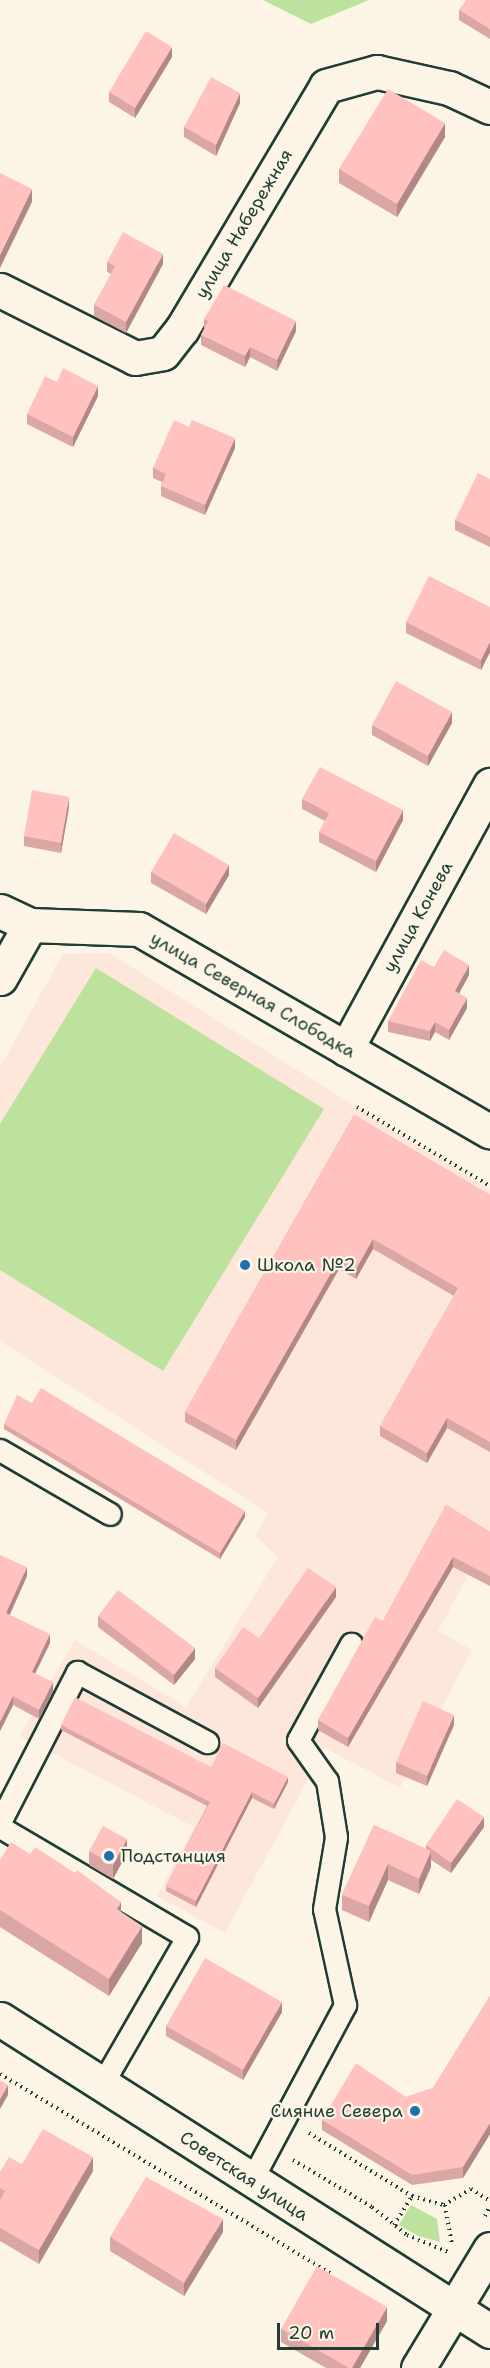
<!DOCTYPE html>
<html>
<head>
<meta charset="utf-8">
<style>
  body { margin:0 }
  #map { position:relative; width:490px; height:2368px; overflow:hidden; background:#fcf5e5; font-family:"Shantell Sans",sans-serif }
  div>[style] { position:absolute }
  [style*='--x'] { left:calc(var(--x)*1px); top:calc(var(--y)*1px); width:calc(var(--w)*1px); rotate:calc(var(--a)*1deg) }
  .built>* { inset:0; background:#fde6da }
  .green>* { inset:0; background:#bde29d }
  .path>* { height:4px; margin-top:-2px; transform-origin:0; background:repeating-linear-gradient(90deg,#1f3d34 0 1.5px,transparent 0 6px) }
  .roads { filter:drop-shadow(2px 0 #1f3d34) drop-shadow(-2px 0 #1f3d34) drop-shadow(0 2px #1f3d34) drop-shadow(0 -2px #1f3d34) }
  .lane>* { height:21px; margin:-10.5px; padding:0 10.5px; transform-origin:10.5px; border-radius:10.5px; background:#fcf5e5 }
  .street>* { height:33px; margin:-16.5px; padding:0 16.5px; transform-origin:16.5px; border-radius:16.5px; background:#fcf5e5 }
  .secondary>* { height:33px; margin:-16.5px; padding:0 16.5px; transform-origin:16.5px; border-radius:16.5px; background:#fcf5e5 }
  .wall>* { inset:0; background:#dba7a4 }
  .shaded-wall>* { inset:0; background:#b28886 }
  .building>* { inset:0; background:#ffc2bf }
  .dots>* { width:16px; height:16px; translate:-50% -50%; box-sizing:border-box; border:3px solid #fcf5e5; border-radius:50% }
  span { translate:-50% -50%; white-space:nowrap; text-align:center; line-height:1.15; -webkit-text-stroke:4.5px #fcf5e5; paint-order:stroke }
  .street-label { font-size:18px; color:#1f3d34 }
  .poi-label { font-size:18px; color:#1f3d34 }
  .left { translate:0 -50%; text-align:left }
  .right { translate:-100% -50%; text-align:right }
  .scale { position:absolute; left:277px; top:2323px; width:102px; height:27px; box-sizing:border-box; border:3px solid #1f3d34; border-top:0; padding-left:8px; font-size:18px; line-height:21px; white-space:nowrap; color:#1f3d34; -webkit-text-stroke:4px #fcf5e5; paint-order:stroke }
</style>
</head>
<body>
<div id="map">
  <div class="built">
    <div style="clip-path:polygon(109px 953px,490px 1190px,490px 1534px,438px 1631px,472px 1650px,400px 1788px,325px 1748px,225px 1933px,157px 1896px,194px 1827px,20px 1736px,75px 1640px,186px 1707px,278px 1557px,255px 1536px,268px 1513px,0 1341px,0 1067px,63px 954px)"></div>
  </div>
  <div class="green">
    <div style="clip-path:polygon(263px 0,369px 0,311px 24px)"></div>
    <div style="clip-path:polygon(96px 968px,324px 1109px,163px 1371px,0 1270px,0 1124px)"></div>
    <div style="clip-path:polygon(411px 2205px,437px 2219px,440px 2242px,418px 2236px,399px 2225px)"></div>
  </div>
  <div class="path">
    <div style="--x:357;--y:1107;--w:155;--a:30.7"></div>
    <div style="--x:0;--y:2074;--w:389;--a:31.1"></div>
    <div style="--x:309;--y:2133;--w:121;--a:31.5"></div>
    <div style="--x:293;--y:2160;--w:92;--a:30.7"></div>
    <div style="--x:372;--y:2207;--w:45;--a:38.7"></div>
    <div style="--x:407;--y:2235;--w:44;--a:22.5"></div>
    <div style="--x:445;--y:2205;--w:41;--a:80.1"></div>
    <div style="--x:485;--y:2216;--w:11;--a:-63"></div>
    <div style="--x:394;--y:2225;--w:34;--a:-58"></div>
    <div style="--x:412;--y:2196;--w:33;--a:16"></div>
    <div style="--x:444;--y:2205;--w:31;--a:-31"></div>
    <div style="--x:471;--y:2189;--w:22;--a:32"></div>
  </div>
  <div class="roads">
    <div class="lane">
      <div style="--x:0;--y:1450;--w:127;--a:30.2"></div>
      <div style="--x:0;--y:1822;--w:169;--a:-62.8"></div>
      <div style="--x:77;--y:1672;--w:148;--a:28.3"></div>
      <div style="--x:0;--y:1827;--w:217;--a:30.5"></div>
      <div style="--x:187;--y:1937;--w:170;--a:120"></div>
      <div style="--x:251;--y:2181;--w:200;--a:-61.9"></div>
      <div style="--x:345;--y:2005;--w:98;--a:-102.3"></div>
      <div style="--x:324;--y:1909;--w:73;--a:-80.5"></div>
      <div style="--x:336;--y:1837;--w:57;--a:-99.1"></div>
      <div style="--x:327;--y:1781;--w:50;--a:-125.3"></div>
      <div style="--x:298;--y:1740;--w:110;--a:-61.1"></div>
    </div>
    <div class="street">
      <div style="--x:0;--y:290;--w:151;--a:26.7"></div>
      <div style="--x:135;--y:358;--w:28;--a:-10"></div>
      <div style="--x:163;--y:353;--w:31;--a:-52"></div>
      <div style="--x:182;--y:329;--w:282;--a:-59.3"></div>
      <div style="--x:326;--y:86;--w:53;--a:-15.4"></div>
      <div style="--x:377;--y:72;--w:74;--a:12.5"></div>
      <div style="--x:449;--y:88;--w:45;--a:24.9"></div>
      <div style="--x:0;--y:911;--w:33;--a:25"></div>
      <div style="--x:30;--y:925;--w:109;--a:2.1"></div>
      <div style="--x:139;--y:929;--w:405;--a:30"></div>
      <div style="--x:0;--y:978;--w:61;--a:-60.5"></div>
      <div style="--x:346;--y:1049;--w:301;--a:-61.4"></div>
    </div>
    <div class="secondary">
      <div style="--x:0;--y:2019;--w:581;--a:32.49"></div>
      <div style="--x:418;--y:2368;--w:139;--a:-58.8"></div>
    </div>
  </div>
  <div class="wall">
    <div style="clip-path:polygon(490px 0,490px 39px,459px 20px,459px 10px)"></div>
    <div style="clip-path:polygon(172px 57px,135px 118px,109px 102px,109px 92px)"></div>
    <div style="clip-path:polygon(240px 103px,216px 156px,184px 137px,184px 127px)"></div>
    <div style="clip-path:polygon(445px 137px,397px 217px,339px 183px,339px 169px)"></div>
    <div style="clip-path:polygon(107px 262px,163px 264px,126px 333px,94px 316px,94px 305px,111px 274px,107px 272px)"></div>
    <div style="clip-path:polygon(204px 319px,296px 331px,277px 371px,250px 357px,245px 367px,201px 345px,201px 335px,204px 329px)"></div>
    <div style="clip-path:polygon(57px 382px,98px 396px,73px 447px,27px 424px,27px 414px)"></div>
    <div style="clip-path:polygon(189px 427px,235px 448px,205px 515px,161px 496px,161px 486px,162px 482px,153px 478px,153px 468px)"></div>
    <div style="clip-path:polygon(490px 479px,490px 547px,455px 530px,455px 520px)"></div>
    <div style="clip-path:polygon(490px 607px,490px 652px,481px 670px,406px 633px,406px 622px)"></div>
    <div style="clip-path:polygon(452px 723px,428px 766px,372px 735px,372px 725px)"></div>
    <div style="clip-path:polygon(302px 799px,403px 820px,376px 872px,319px 842px,319px 832px,325px 821px,302px 809px)"></div>
    <div style="clip-path:polygon(69px 807px,61px 853px,24px 846px,24px 836px)"></div>
    <div style="clip-path:polygon(151px 872px,229px 875px,206px 914px,151px 883px)"></div>
    <div style="clip-path:polygon(434px 967px,469px 975px,459px 993px,467px 1008px,449px 1040px,435px 1032px,430px 1041px,388px 1032px,388px 1021px)"></div>
    <div style="clip-path:polygon(354px 1115px,490px 1195px,490px 1452px,447px 1428px,427px 1463px,380px 1436px,380px 1426px,454px 1296px,373px 1249px,356px 1279px,339px 1269px,236px 1450px,185px 1422px,185px 1412px)"></div>
    <div style="clip-path:polygon(32px 1403px,245px 1517px,220px 1559px,4px 1429px,4px 1424px)"></div>
    <div style="clip-path:polygon(446px 1505px,490px 1532px,490px 1586px,453px 1567px,348px 1747px,318px 1730px,318px 1720px,383px 1621px)"></div>
    <div style="clip-path:polygon(0 1555px,27px 1576px,10px 1615px,50px 1643px,35px 1673px,53px 1691px,39px 1719px,13px 1705px,0 1731px)"></div>
    <div style="clip-path:polygon(336px 1597px,258px 1708px,215px 1677px,215px 1668px,259px 1638px)"></div>
    <div style="clip-path:polygon(98px 1616px,195px 1659px,174px 1685px,98px 1627px)"></div>
    <div style="clip-path:polygon(61px 1725px,211px 1767px,288px 1782px,274px 1809px,252px 1798px,196px 1907px,166px 1891px,166px 1886px,207px 1806px,61px 1730px)"></div>
    <div style="clip-path:polygon(454px 1725px,427px 1786px,396px 1773px,396px 1762px)"></div>
    <div style="clip-path:polygon(374px 1825px,426px 1849px,426px 1845px,484px 1827px,451px 1873px,431px 1860px,431px 1867px,419px 1894px,388px 1880px,369px 1922px,342px 1910px,342px 1895px)"></div>
    <div style="clip-path:polygon(89px 1851px,127px 1853px,113px 1879px,89px 1865px)"></div>
    <div style="clip-path:polygon(0 1860px,121px 1912px,142px 1943px,109px 1996px,0 1927px)"></div>
    <div style="clip-path:polygon(490px 1996px,490px 2134px,463px 2178px,412px 2185px,322px 2130px,322px 2120px,406px 2097px,433px 2088px)"></div>
    <div style="clip-path:polygon(282px 2012px,243px 2080px,166px 2036px,166px 2026px)"></div>
    <div style="clip-path:polygon(22px 2164px,93px 2171px,39px 2264px,0 2241px,0 2172px)"></div>
    <div style="clip-path:polygon(223px 2232px,184px 2296px,110px 2251px,110px 2237px)"></div>
    <div style="clip-path:polygon(387px 2321px,360px 2368px,326px 2368px,281px 2342px,281px 2329px)"></div>
  </div>
  <div class="shaded-wall">
    <div style="clip-path:polygon(172px 47px,172px 57px,135px 118px,135px 108px)"></div>
    <div style="clip-path:polygon(240px 93px,240px 103px,216px 156px,216px 145px)"></div>
    <div style="clip-path:polygon(445px 123px,445px 137px,397px 217px,397px 204px)"></div>
    <div style="clip-path:polygon(32px 189px,32px 202px,0 268px,0 255px)"></div>
    <div style="clip-path:polygon(163px 254px,163px 264px,126px 333px,126px 322px)"></div>
    <div style="clip-path:polygon(296px 321px,296px 331px,277px 371px,277px 360px)"></div>
    <div style="clip-path:polygon(250px 347px,250px 357px,245px 367px,245px 356px)"></div>
    <div style="clip-path:polygon(98px 386px,98px 396px,73px 447px,73px 437px)"></div>
    <div style="clip-path:polygon(235px 438px,235px 448px,205px 515px,205px 505px)"></div>
    <div style="clip-path:polygon(490px 642px,490px 652px,481px 670px,481px 660px)"></div>
    <div style="clip-path:polygon(452px 712px,452px 723px,428px 766px,428px 756px)"></div>
    <div style="clip-path:polygon(69px 797px,69px 807px,61px 853px,61px 843px)"></div>
    <div style="clip-path:polygon(403px 810px,403px 820px,376px 872px,376px 861px)"></div>
    <div style="clip-path:polygon(229px 865px,229px 875px,206px 914px,206px 904px)"></div>
    <div style="clip-path:polygon(469px 965px,469px 975px,455px 1001px,455px 991px)"></div>
    <div style="clip-path:polygon(467px 998px,467px 1008px,449px 1040px,449px 1030px)"></div>
    <div style="clip-path:polygon(435px 1022px,435px 1032px,430px 1041px,430px 1031px)"></div>
    <div style="clip-path:polygon(373px 1239px,373px 1249px,356px 1279px,356px 1269px)"></div>
    <div style="clip-path:polygon(339px 1259px,339px 1269px,236px 1450px,236px 1440px)"></div>
    <div style="clip-path:polygon(447px 1418px,447px 1428px,427px 1463px,427px 1453px)"></div>
    <div style="clip-path:polygon(245px 1511px,245px 1517px,220px 1559px,220px 1553px)"></div>
    <div style="clip-path:polygon(453px 1557px,453px 1567px,348px 1747px,348px 1738px)"></div>
    <div style="clip-path:polygon(27px 1567px,27px 1576px,6px 1622px,6px 1613px)"></div>
    <div style="clip-path:polygon(336px 1587px,336px 1597px,258px 1708px,258px 1698px)"></div>
    <div style="clip-path:polygon(50px 1634px,50px 1643px,32px 1680px,32px 1672px)"></div>
    <div style="clip-path:polygon(195px 1648px,195px 1659px,174px 1685px,174px 1675px)"></div>
    <div style="clip-path:polygon(53px 1682px,53px 1691px,39px 1719px,39px 1710px)"></div>
    <div style="clip-path:polygon(13px 1696px,13px 1705px,0 1731px,0 1722px)"></div>
    <div style="clip-path:polygon(454px 1715px,454px 1725px,427px 1786px,427px 1776px)"></div>
    <div style="clip-path:polygon(288px 1777px,288px 1782px,274px 1809px,274px 1804px)"></div>
    <div style="clip-path:polygon(252px 1792px,252px 1798px,196px 1907px,196px 1901px)"></div>
    <div style="clip-path:polygon(484px 1817px,484px 1827px,451px 1873px,451px 1863px)"></div>
    <div style="clip-path:polygon(127px 1839px,127px 1853px,113px 1879px,113px 1865px)"></div>
    <div style="clip-path:polygon(431px 1851px,431px 1867px,419px 1894px,419px 1879px)"></div>
    <div style="clip-path:polygon(388px 1864px,388px 1880px,369px 1922px,369px 1906px)"></div>
    <div style="clip-path:polygon(121px 1902px,121px 1919px,117px 1909px)"></div>
    <div style="clip-path:polygon(142px 1926px,142px 1943px,109px 1996px,109px 1979px)"></div>
    <div style="clip-path:polygon(282px 2002px,282px 2012px,243px 2080px,243px 2070px)"></div>
    <div style="clip-path:polygon(8px 2085px,8px 2095px,0 2109px,0 2099px)"></div>
    <div style="clip-path:polygon(490px 2123px,490px 2134px,463px 2178px,463px 2167px)"></div>
    <div style="clip-path:polygon(93px 2157px,93px 2171px,39px 2264px,39px 2250px)"></div>
    <div style="clip-path:polygon(223px 2219px,223px 2232px,184px 2296px,184px 2283px)"></div>
    <div style="clip-path:polygon(387px 2307px,387px 2321px,360px 2368px,352px 2368px)"></div>
  </div>
  <div class="building">
    <div style="clip-path:polygon(466px 0,490px 0,490px 29px,459px 10px)"></div>
    <div style="clip-path:polygon(146px 31px,172px 47px,135px 108px,109px 92px)"></div>
    <div style="clip-path:polygon(211px 77px,240px 93px,216px 145px,184px 127px)"></div>
    <div style="clip-path:polygon(388px 89px,445px 123px,397px 204px,339px 169px)"></div>
    <div style="clip-path:polygon(0 173px,32px 189px,0 255px)"></div>
    <div style="clip-path:polygon(123px 232px,163px 254px,126px 322px,94px 305px,115px 266px,107px 262px)"></div>
    <div style="clip-path:polygon(224px 285px,296px 321px,277px 360px,250px 347px,245px 356px,201px 335px,208px 321px,204px 319px)"></div>
    <div style="clip-path:polygon(63px 368px,98px 386px,73px 437px,27px 414px,45px 376px,57px 382px)"></div>
    <div style="clip-path:polygon(174px 420px,189px 427px,192px 420px,235px 438px,205px 505px,161px 486px,166px 474px,153px 468px)"></div>
    <div style="clip-path:polygon(478px 473px,490px 479px,490px 537px,455px 520px)"></div>
    <div style="clip-path:polygon(429px 576px,490px 607px,490px 642px,481px 660px,406px 622px)"></div>
    <div style="clip-path:polygon(396px 681px,452px 712px,428px 756px,372px 725px)"></div>
    <div style="clip-path:polygon(320px 767px,403px 810px,376px 861px,319px 832px,329px 813px,302px 799px)"></div>
    <div style="clip-path:polygon(32px 790px,69px 797px,61px 843px,24px 836px)"></div>
    <div style="clip-path:polygon(174px 833px,229px 865px,206px 904px,151px 872px)"></div>
    <div style="clip-path:polygon(444px 950px,469px 965px,455px 991px,467px 998px,449px 1030px,435px 1022px,430px 1031px,388px 1021px,421px 960px,434px 967px)"></div>
    <div style="clip-path:polygon(354px 1115px,490px 1195px,490px 1442px,447px 1418px,427px 1453px,380px 1426px,458px 1288px,373px 1239px,356px 1269px,339px 1259px,236px 1440px,185px 1412px)"></div>
    <div style="clip-path:polygon(41px 1388px,245px 1511px,220px 1553px,4px 1424px,17px 1395px,32px 1403px)"></div>
    <div style="clip-path:polygon(446px 1505px,490px 1532px,490px 1576px,453px 1557px,348px 1738px,318px 1720px,375px 1617px,383px 1621px)"></div>
    <div style="clip-path:polygon(0 1555px,27px 1567px,6px 1613px,50px 1634px,32px 1672px,53px 1682px,39px 1710px,13px 1696px,0 1722px)"></div>
    <div style="clip-path:polygon(308px 1568px,336px 1587px,258px 1698px,215px 1668px,243px 1627px,259px 1638px)"></div>
    <div style="clip-path:polygon(118px 1590px,195px 1648px,174px 1675px,98px 1616px)"></div>
    <div style="clip-path:polygon(75px 1697px,211px 1767px,223px 1743px,288px 1777px,274px 1804px,252px 1792px,196px 1901px,166px 1886px,210px 1802px,61px 1725px)"></div>
    <div style="clip-path:polygon(423px 1701px,454px 1715px,427px 1776px,396px 1762px)"></div>
    <div style="clip-path:polygon(457px 1799px,484px 1817px,451px 1863px,426px 1845px)"></div>
    <div style="clip-path:polygon(374px 1825px,431px 1851px,419px 1879px,388px 1864px,369px 1906px,342px 1895px)"></div>
    <div style="clip-path:polygon(103px 1826px,127px 1839px,113px 1865px,89px 1851px)"></div>
    <div style="clip-path:polygon(11px 1842px,30px 1854px,35px 1847px,75px 1873px,77px 1870px,121px 1902px,117px 1909px,142px 1926px,109px 1979px,0 1910px,0 1860px)"></div>
    <div style="clip-path:polygon(205px 1958px,282px 2002px,243px 2070px,166px 2026px)"></div>
    <div style="clip-path:polygon(490px 1996px,490px 2123px,463px 2167px,412px 2175px,322px 2120px,356px 2063px,406px 2097px,433px 2088px)"></div>
    <div style="clip-path:polygon(0 2080px,8px 2085px,0 2099px)"></div>
    <div style="clip-path:polygon(43px 2129px,93px 2157px,39px 2250px,0 2228px,0 2200px,5px 2191px,0 2188px,0 2172px,9px 2157px,22px 2164px)"></div>
    <div style="clip-path:polygon(146px 2177px,223px 2219px,184px 2283px,110px 2237px)"></div>
    <div style="clip-path:polygon(317px 2266px,387px 2307px,352px 2368px,349px 2368px,281px 2329px)"></div>
  </div>
  <div class="dots">
    <div style="left:245px;top:1265px;background:#1f6fb2"></div>
    <div style="left:109px;top:1856px;background:#1f6fb2"></div>
    <div style="left:415px;top:2111px;background:#1f6fb2"></div>
  </div>
  <div class="street-label">
    <span style="left:244px;top:224px;rotate:-59deg">улица Набережная</span>
    <span style="left:418px;top:917px;rotate:-61deg">улица Конева</span>
    <span style="left:253px;top:995px;rotate:30deg">улица Северная Слободка</span>
    <span style="left:244px;top:2176px;rotate:33deg">Советская улица</span>
  </div>
  <div class="poi-label">
    <span class="left" style="left:257px;top:1265px">Школа №2</span>
    <span class="left" style="left:121px;top:1856px">Подстанция</span>
    <span class="right" style="left:403px;top:2111px">Сияние Севера</span>
  </div>
  <div class="scale">20 m</div>
</div>
</body>
</html>
